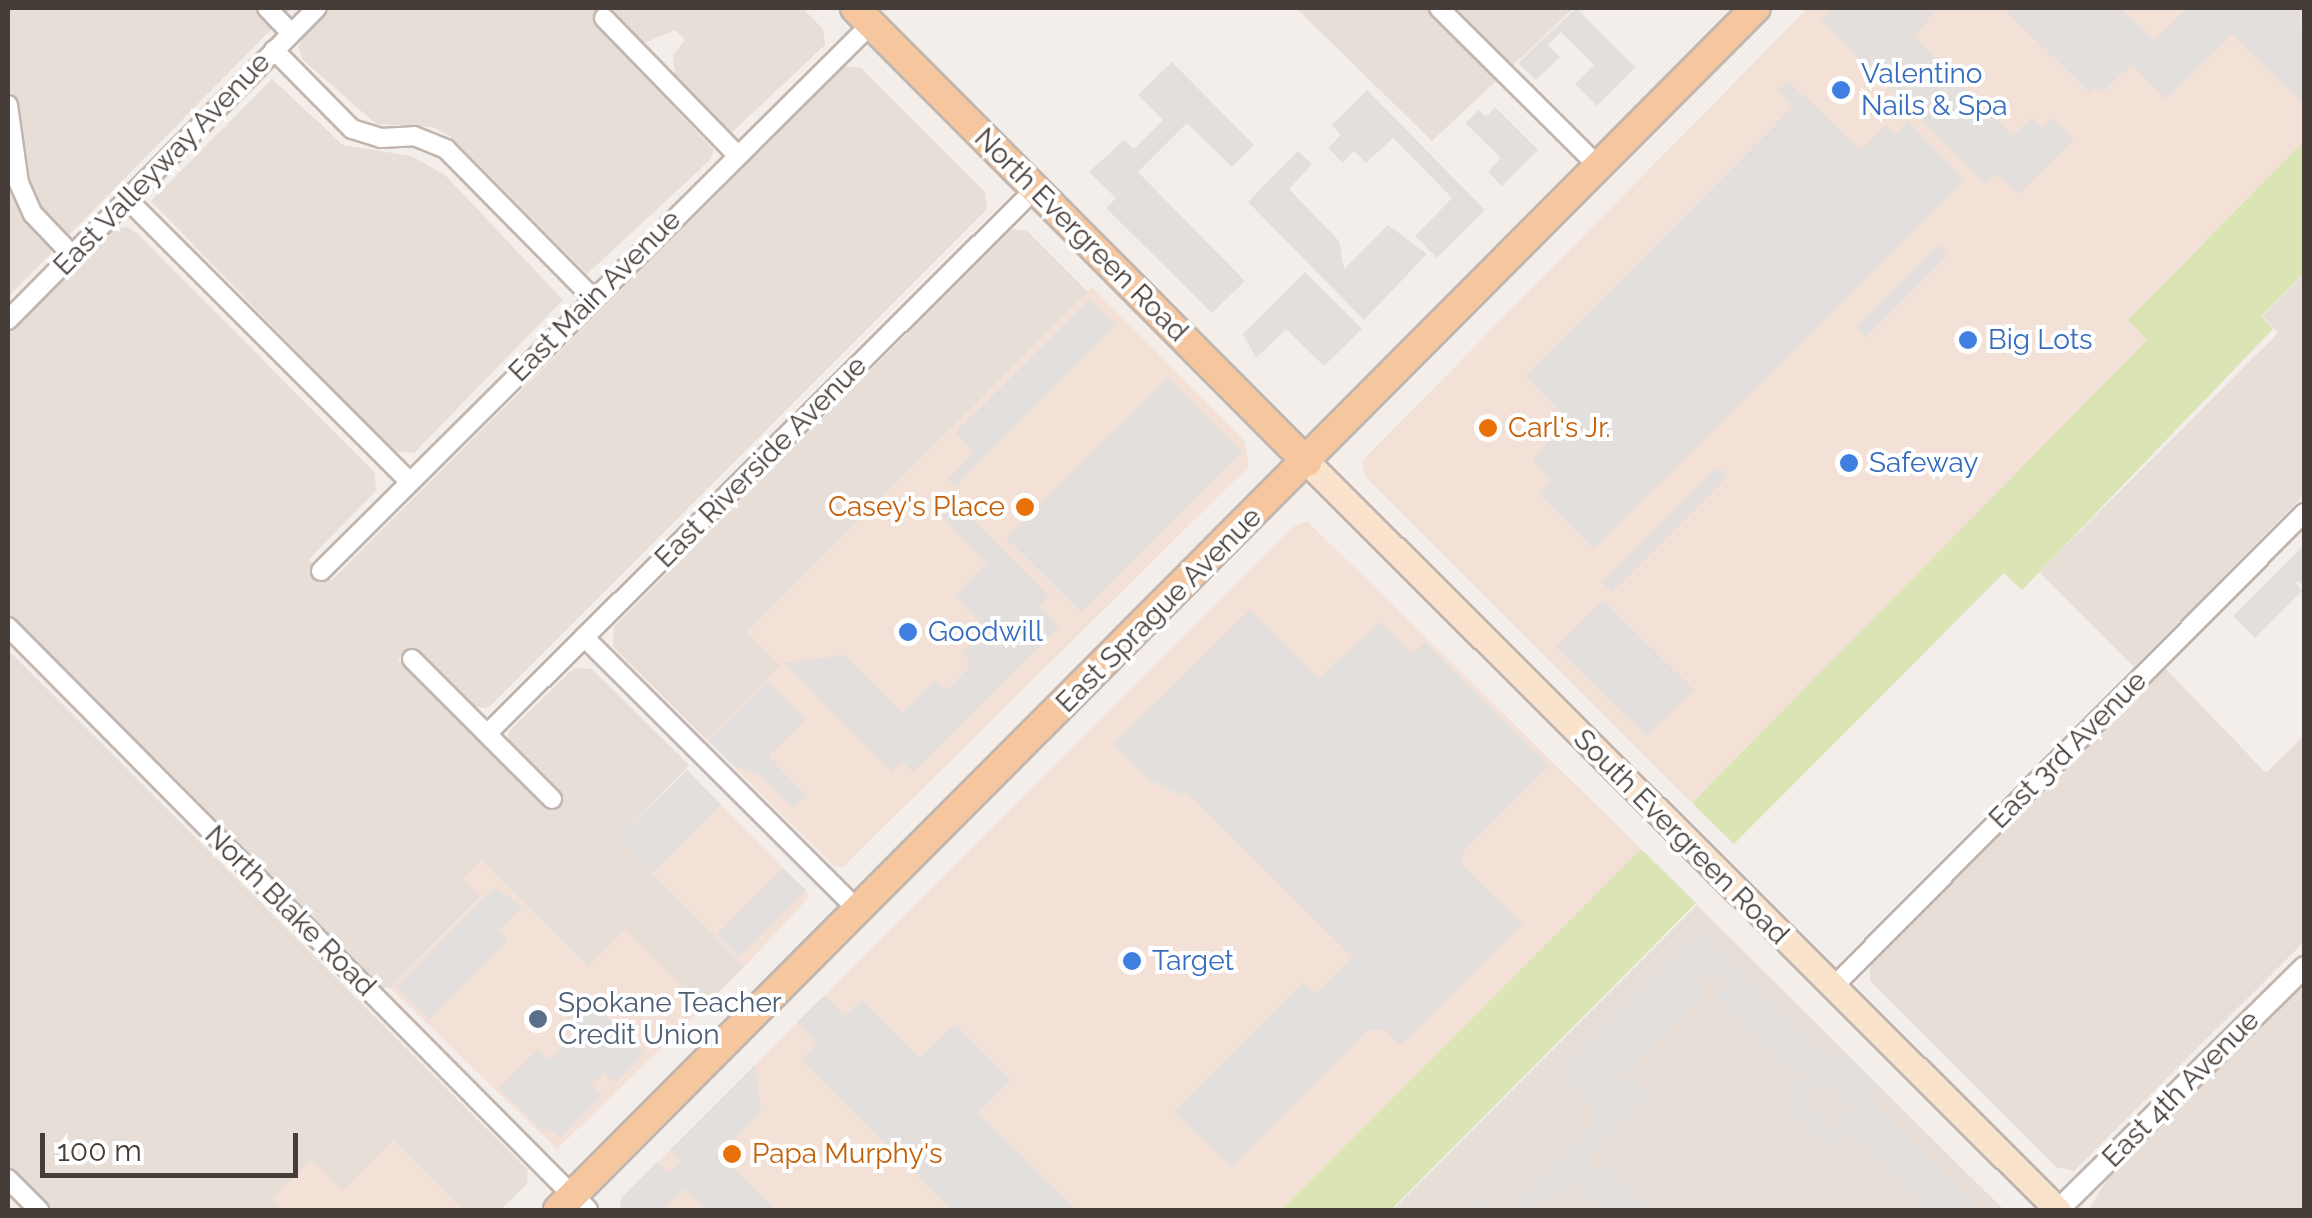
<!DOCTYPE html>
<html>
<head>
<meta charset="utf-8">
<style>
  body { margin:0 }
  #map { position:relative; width:2312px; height:1218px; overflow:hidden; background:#f3eee9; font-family:Raleway,sans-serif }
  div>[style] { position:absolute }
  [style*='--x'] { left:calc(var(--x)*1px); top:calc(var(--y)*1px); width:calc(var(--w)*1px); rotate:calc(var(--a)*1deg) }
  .residential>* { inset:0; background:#e7ded8 }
  .commercial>* { inset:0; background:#f3e0d6 }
  .green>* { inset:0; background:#dbe4b5 }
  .parking>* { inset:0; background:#e2dfdd }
  .roads { filter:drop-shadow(2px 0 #c1b6af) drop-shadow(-2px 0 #c1b6af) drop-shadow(0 2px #c1b6af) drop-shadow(0 -2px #c1b6af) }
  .minor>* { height:18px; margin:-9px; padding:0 9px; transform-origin:9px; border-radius:9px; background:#fff }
  .tertiary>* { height:20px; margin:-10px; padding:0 10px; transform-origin:10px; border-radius:10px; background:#fff }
  .secondary>* { height:25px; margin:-12.5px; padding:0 12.5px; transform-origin:12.5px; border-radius:12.5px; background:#fae3cc }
  .primary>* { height:28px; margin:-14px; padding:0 14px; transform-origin:14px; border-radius:14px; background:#f6c79f }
  .dots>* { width:28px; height:28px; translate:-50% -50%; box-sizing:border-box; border:5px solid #fff; border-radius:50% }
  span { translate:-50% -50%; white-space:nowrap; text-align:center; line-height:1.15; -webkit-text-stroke:8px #fff; paint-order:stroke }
  .shop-label { font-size:28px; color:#366cbe }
  .left { translate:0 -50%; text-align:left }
  .street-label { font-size:28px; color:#463d38 }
  .food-label { font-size:28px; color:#c56008 }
  .right { translate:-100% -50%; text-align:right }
  .service-label { font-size:28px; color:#4e5e75 }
  .frame { position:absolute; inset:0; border:10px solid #463d38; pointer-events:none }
  .scale { position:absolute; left:40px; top:1133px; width:258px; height:45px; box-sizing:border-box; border:5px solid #463d38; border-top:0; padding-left:12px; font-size:30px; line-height:35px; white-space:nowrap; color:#463d38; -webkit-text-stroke:8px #fff; paint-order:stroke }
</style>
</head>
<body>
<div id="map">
  <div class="residential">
    <div style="clip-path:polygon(8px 8px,292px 8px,8px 297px)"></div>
    <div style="clip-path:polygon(332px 8px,802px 8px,823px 29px,825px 45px,730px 134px,676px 86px,673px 55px,685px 40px,675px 30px,644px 43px,614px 24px,604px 33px,714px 150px,709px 161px,587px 274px,451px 137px,433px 127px,376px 124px,303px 60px,298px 47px,305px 34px)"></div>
    <div style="clip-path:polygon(1296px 8px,1574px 8px,1432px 141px)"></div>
    <div style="clip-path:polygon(845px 66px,861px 68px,985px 192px,987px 209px,488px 708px,470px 706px,410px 647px,398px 659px,546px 809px,559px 796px,509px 744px,508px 732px,574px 668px,592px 669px,689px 765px,619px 839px,745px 966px,703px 1008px,625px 930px,588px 967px,481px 860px,481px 896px,390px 988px,374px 987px,8px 618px,8px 328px,106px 231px,127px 227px,137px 233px,375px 473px,376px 491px,308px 560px,331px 581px)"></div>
    <div style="clip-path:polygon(272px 79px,343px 145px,411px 156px,445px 175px,563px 300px,414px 453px,393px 451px,151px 201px)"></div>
    <div style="clip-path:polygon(1012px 229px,1027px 231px,1088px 292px,748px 632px,781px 666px,706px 739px,613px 647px,614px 626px)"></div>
    <div style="clip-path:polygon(2304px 274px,2304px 495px,2134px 667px,2039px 572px,2278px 333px,2262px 316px)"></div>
    <div style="clip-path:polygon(8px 650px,528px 1170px,527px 1184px,500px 1210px,463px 1210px,393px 1141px,342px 1192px,311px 1161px,273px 1199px,283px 1210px,50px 1210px,8px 1167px)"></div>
    <div style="clip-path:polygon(2164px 667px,2266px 773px,2304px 736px,2304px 942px,2074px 1171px,2056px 1167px,1870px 981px,1870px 964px)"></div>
    <div style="clip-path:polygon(1697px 905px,2004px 1210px,1393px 1210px)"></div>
    <div style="clip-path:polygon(2304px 979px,2304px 1210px,2089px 1210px,2110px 1174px)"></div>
  </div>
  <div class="commercial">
    <div style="clip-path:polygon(1808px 8px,2304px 8px,2304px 141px,2129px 319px,2148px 340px,1692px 803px,1365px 476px,1362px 461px)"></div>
    <div style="clip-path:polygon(1092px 287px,1244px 440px,1249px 466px,843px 867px,834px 866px,706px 739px,780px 666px,747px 633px)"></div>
    <div style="clip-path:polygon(1307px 521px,1641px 849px,1281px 1210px,620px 1210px,622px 1198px,1296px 525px)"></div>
    <div style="clip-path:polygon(687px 770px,810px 896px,745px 966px,619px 839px)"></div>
    <div style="clip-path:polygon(481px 860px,587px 967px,625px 929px,703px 1008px,557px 1149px,390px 988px,481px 897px,463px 878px)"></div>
    <div style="clip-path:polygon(393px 1141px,463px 1210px,283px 1210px,272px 1199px,311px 1160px,342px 1191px)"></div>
  </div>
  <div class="green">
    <div style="clip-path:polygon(2304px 141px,2304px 273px,2261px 316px,2273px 329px,2022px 590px,2004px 573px,1734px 844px,1692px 803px,2147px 340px,2128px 320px)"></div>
    <div style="clip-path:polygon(1641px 849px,1696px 903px,1391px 1210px,1281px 1210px)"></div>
  </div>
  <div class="parking">
    <div style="clip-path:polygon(1576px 8px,1635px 67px,1597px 106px,1575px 84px,1594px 65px,1561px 32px,1548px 45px,1560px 57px,1536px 80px,1518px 63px)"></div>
    <div style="clip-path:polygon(1833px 8px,1938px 8px,1914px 37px,2013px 136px,2032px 118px,2042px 128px,2053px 118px,2074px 140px,2018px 194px,1996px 174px,1985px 184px,1820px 19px)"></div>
    <div style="clip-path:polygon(2003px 8px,2120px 8px,2154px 40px,2188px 8px,2300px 8px,2304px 105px,2232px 34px,2166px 99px,2131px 65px,2102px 93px,2095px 88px,2090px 93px)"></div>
    <div style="clip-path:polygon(1172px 62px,1254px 145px,1232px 167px,1187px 123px,1138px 172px,1245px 281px,1212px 313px,1106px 208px,1116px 198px,1089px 172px,1124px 140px,1134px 149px,1163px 120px,1138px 95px)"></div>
    <div style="clip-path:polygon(1788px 81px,1861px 150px,1886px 125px,1895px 134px,1908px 122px,1965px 180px,1594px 549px,1539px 494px,1551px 480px,1532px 460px,1569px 421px,1526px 376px,1793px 107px,1778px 90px)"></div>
    <div style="clip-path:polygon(1367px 90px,1485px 210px,1437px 258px,1415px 236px,1452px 198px,1393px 138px,1366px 163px,1354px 151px,1343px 163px,1328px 148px,1341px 135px,1332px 125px)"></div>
    <div style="clip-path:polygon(1495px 107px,1538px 150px,1502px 186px,1488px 172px,1501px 158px,1465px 123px,1479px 110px,1486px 117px)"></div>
    <div style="clip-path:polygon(1298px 151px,1312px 164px,1289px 189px,1339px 241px,1344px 269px,1388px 225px,1427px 254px,1364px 320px,1248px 202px)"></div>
    <div style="clip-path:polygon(1938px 245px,1947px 255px,1866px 337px,1856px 327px)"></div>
    <div style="clip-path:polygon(1305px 272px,1362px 329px,1324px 366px,1286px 329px,1256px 358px,1243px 334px)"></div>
    <div style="clip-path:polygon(1090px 299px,1116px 325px,955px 486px,948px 479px,974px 452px,955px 433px)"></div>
    <div style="clip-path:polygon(1168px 377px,1242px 452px,1081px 612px,1006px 538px)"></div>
    <div style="clip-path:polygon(1717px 467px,1727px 477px,1612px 592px,1602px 582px)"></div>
    <div style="clip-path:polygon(950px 496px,1049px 596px,1039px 606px,1059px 627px,913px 772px,901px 761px,892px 772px,784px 663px,844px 655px,902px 713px,934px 681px,946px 691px,972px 664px,962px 653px,986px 628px,955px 596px,987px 563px,936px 511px)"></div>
    <div style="clip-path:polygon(2304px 545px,2304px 585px,2294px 580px,2302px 591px,2255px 638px,2233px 616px)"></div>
    <div style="clip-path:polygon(1603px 600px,1694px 690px,1647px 736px,1556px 647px)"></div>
    <div style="clip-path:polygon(1250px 610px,1319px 678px,1380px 622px,1413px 654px,1424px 642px,1549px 765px,1463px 851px,1462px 865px,1523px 924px,1401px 1045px,1384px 1029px,1368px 1030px,1232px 1167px,1174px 1112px,1303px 983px,1317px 993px,1353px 957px,1186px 792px,1182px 796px,1147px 778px,1113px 744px)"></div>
    <div style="clip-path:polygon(767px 681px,806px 719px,768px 756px,806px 795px,793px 808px,760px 775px,732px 765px,708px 740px)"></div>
    <div style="clip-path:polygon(687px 770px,721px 805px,653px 873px,619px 839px)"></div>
    <div style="clip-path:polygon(783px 868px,806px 890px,739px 957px,717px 935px)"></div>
    <div style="clip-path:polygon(494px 888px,523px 906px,498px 930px,508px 940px,429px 1020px,396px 987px)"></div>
    <div style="clip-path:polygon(evenodd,1700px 930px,1831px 1061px,1849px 1057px,1875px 1084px,1872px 1100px,1981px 1210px,1917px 1210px,1927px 1200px,1938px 1208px,1937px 1193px,1922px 1200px,1858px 1136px,1865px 1123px,1836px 1146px,1818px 1142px,1785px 1101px,1809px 1067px,1795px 1074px,1716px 994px,1726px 984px,1717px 975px,1697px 982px,1707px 993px,1623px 1077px,1613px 1067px,1609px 1073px,1619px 1086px,1630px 1076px,1650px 1095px,1590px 1155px,1590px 1169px,1598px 1177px,1607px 1167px,1651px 1210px,1604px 1210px,1570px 1182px,1535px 1210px,1468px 1210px,1482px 1193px,1497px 1208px,1511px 1208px,1592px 1127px,1592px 1105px,1558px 1071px,1700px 930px,1824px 1079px,1853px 1109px,1832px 1130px,1803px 1100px,1824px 1079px)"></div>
    <div style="clip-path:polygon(825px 995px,844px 1016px,863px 1001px,920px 1058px,955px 1024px,1011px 1080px,978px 1113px,1076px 1210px,952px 1210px,802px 1060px,817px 1043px,797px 1022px)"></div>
    <div style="clip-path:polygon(589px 1000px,644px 1053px,615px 1083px,604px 1072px,591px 1085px,602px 1095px,560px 1138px,549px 1128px,544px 1132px,499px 1088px,538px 1050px,550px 1060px,580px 1027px,570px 1017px)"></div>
    <div style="clip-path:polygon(755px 1065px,761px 1112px,719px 1154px,776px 1210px,707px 1210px,685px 1189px,662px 1210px,620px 1210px,622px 1197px,657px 1162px,669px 1173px,681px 1161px,670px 1150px)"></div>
  </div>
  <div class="roads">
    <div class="minor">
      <div style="--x:267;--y:8;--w:35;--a:46"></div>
      <div style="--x:1439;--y:8;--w:226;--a:44.8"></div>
      <div style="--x:604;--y:18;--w:191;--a:45.8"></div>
      <div style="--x:274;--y:50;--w:111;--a:45.4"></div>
      <div style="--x:352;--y:129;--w:30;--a:17"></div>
      <div style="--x:381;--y:138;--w:33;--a:-3"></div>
      <div style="--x:414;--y:136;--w:35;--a:22"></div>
      <div style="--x:446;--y:149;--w:209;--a:45.4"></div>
      <div style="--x:8;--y:105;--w:79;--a:82"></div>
      <div style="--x:19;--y:183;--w:34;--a:66"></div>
      <div style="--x:33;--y:214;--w:58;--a:46.4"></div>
      <div style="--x:129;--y:201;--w:396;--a:45"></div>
      <div style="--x:8;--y:320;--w:439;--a:-45.3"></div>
      <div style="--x:321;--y:571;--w:776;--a:-44.84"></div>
      <div style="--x:8;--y:627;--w:802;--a:45.2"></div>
      <div style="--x:584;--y:637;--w:387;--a:44.9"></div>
      <div style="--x:412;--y:659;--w:198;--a:45"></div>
      <div style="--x:487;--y:734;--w:771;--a:-44.84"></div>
      <div style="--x:1832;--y:988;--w:670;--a:-45.18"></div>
      <div style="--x:8;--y:1179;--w:44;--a:45"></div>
    </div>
    <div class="tertiary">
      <div style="--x:573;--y:1196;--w:20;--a:45"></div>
      <div style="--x:2058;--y:1210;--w:346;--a:-44.6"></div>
    </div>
    <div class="secondary">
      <div style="--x:1307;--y:462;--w:1060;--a:44.89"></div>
    </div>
    <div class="primary">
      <div style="--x:855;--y:8;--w:641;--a:45.13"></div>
      <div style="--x:558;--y:1210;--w:1697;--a:-45.1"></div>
    </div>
  </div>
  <div class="dots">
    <div style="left:1841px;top:90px;background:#3f7fe0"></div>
    <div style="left:1968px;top:340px;background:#3f7fe0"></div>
    <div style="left:1488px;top:428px;background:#e8710a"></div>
    <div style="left:1849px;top:463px;background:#3f7fe0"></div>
    <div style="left:1025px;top:507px;background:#e8710a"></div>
    <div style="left:908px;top:632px;background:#3f7fe0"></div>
    <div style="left:1132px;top:961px;background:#3f7fe0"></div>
    <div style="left:538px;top:1019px;background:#5c6f8a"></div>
    <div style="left:732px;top:1154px;background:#e8710a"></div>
  </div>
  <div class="shop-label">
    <span class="left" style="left:1861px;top:90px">Valentino<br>Nails &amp; Spa</span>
    <span class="left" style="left:1988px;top:340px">Big Lots</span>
    <span class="left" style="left:1869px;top:463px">Safeway</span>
    <span class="left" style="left:928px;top:632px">Goodwill</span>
    <span class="left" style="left:1152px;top:961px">Target</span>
  </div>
  <div class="street-label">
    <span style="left:162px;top:164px;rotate:-46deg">East Valleyway Avenue</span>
    <span style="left:1081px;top:235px;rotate:45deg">North Evergreen Road</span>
    <span style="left:595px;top:296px;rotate:-45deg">East Main Avenue</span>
    <span style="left:761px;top:462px;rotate:-45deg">East Riverside Avenue</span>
    <span style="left:1159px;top:610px;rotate:-45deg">East Sprague Avenue</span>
    <span style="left:2068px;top:750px;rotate:-45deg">East 3rd Avenue</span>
    <span style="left:1681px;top:837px;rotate:45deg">South Evergreen Road</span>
    <span style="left:290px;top:911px;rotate:45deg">North Blake Road</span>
    <span style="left:2181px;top:1089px;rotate:-45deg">East 4th Avenue</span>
  </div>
  <div class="food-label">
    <span class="left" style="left:1508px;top:428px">Carl's Jr.</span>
    <span class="right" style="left:1005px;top:507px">Casey's Place</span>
    <span class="left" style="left:752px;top:1154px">Papa Murphy's</span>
  </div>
  <div class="service-label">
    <span class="left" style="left:558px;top:1019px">Spokane Teacher<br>Credit Union</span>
  </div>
  <div class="frame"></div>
  <div class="scale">100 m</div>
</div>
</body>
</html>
